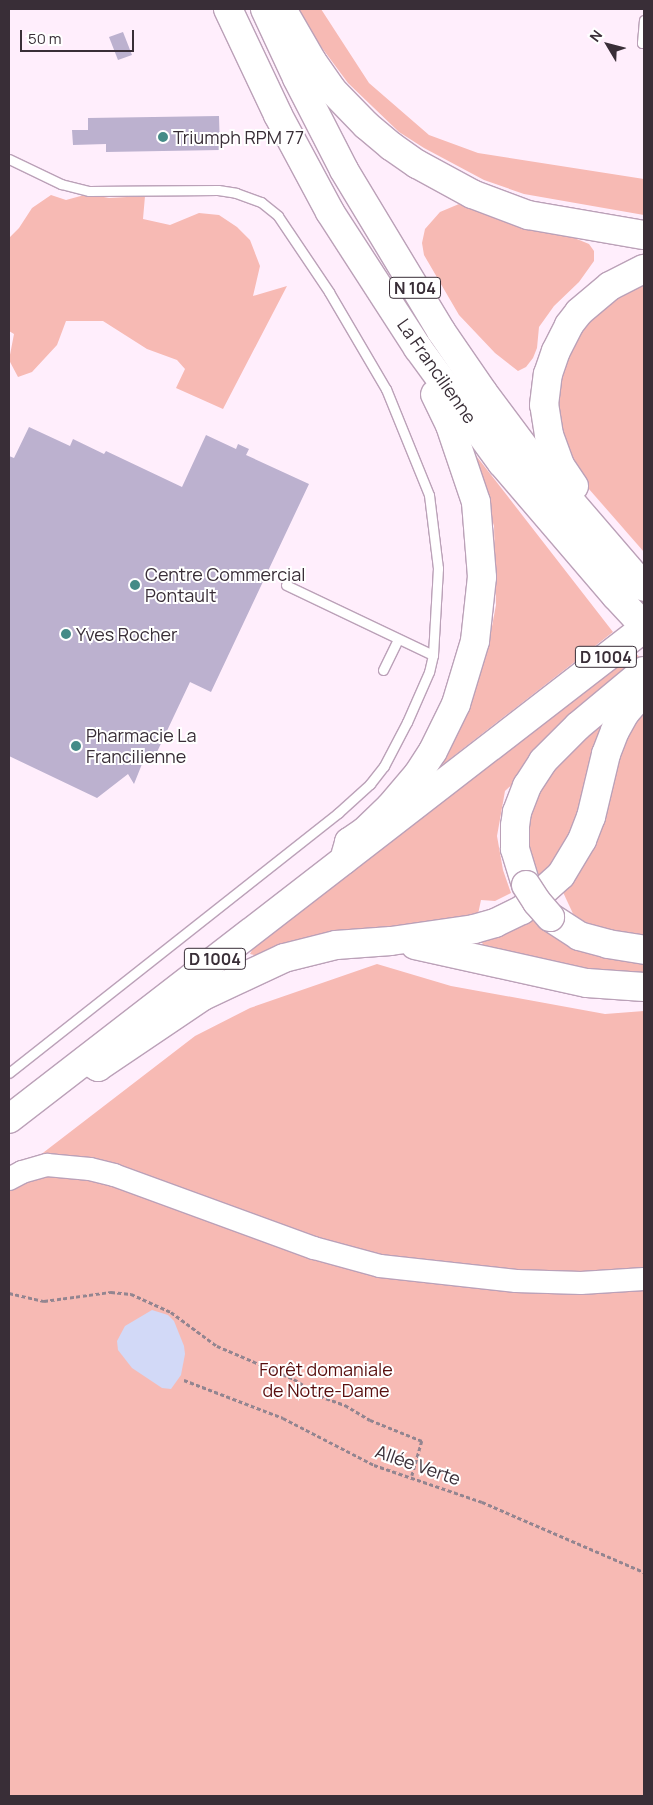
<!DOCTYPE html>
<html>
<head>
<meta charset="utf-8">
<style>
  body { margin:0 }
  #map { position:relative; width:653px; height:1805px; overflow:hidden; background:#ffeefc; font-family:Manrope,sans-serif }
  div>[style] { position:absolute }
  [style*='--x'] { left:calc(var(--x)*1px); top:calc(var(--y)*1px); width:calc(var(--w)*1px); rotate:calc(var(--a)*1deg) }
  .green>* { inset:0; background:#f7bab4 }
  .water>* { inset:0; background:#d2d9f7 }
  .building>* { inset:0; background:#bcb1cf }
  .path>* { height:2.5px; margin-top:-1.25px; transform-origin:0; background:repeating-linear-gradient(90deg,#938590 0 4px,transparent 0 6.5px) }
  .roads { filter:drop-shadow(1px 0 #bba1b8) drop-shadow(-1px 0 #bba1b8) drop-shadow(0 1px #bba1b8) drop-shadow(0 -1px #bba1b8) }
  .service>* { height:9px; margin:-4.5px; padding:0 4.5px; transform-origin:4.5px; border-radius:4.5px; background:#fff }
  .tertiary>* { height:22px; margin:-11px; padding:0 11px; transform-origin:11px; border-radius:11px; background:#fff }
  .primary>* { height:28px; margin:-14px; padding:0 14px; transform-origin:14px; border-radius:14px; background:#fff }
  .trunk>* { height:28px; margin:-14px; padding:0 14px; transform-origin:14px; border-radius:14px; background:#fff }
  .bridges { filter:drop-shadow(1px 0 #bba1b8) drop-shadow(-1px 0 #bba1b8) drop-shadow(0 1px #bba1b8) drop-shadow(0 -1px #bba1b8) }
  .trunk-bridge>* { height:28px; margin:-14px; padding:0 14px; transform-origin:14px; border-radius:14px; background:#fff }
  .dots>* { width:14px; height:14px; translate:-50% -50%; box-sizing:border-box; border:2px solid #fff; border-radius:50% }
  span { translate:-50% -50%; white-space:nowrap; text-align:center; line-height:1.15; -webkit-text-stroke:4px #fff; paint-order:stroke }
  .shield-label span { padding:1px 4px; background:#fff; border:1px solid; border-radius:4px; -webkit-text-stroke-width:0 }
  .shield-label { font-size:16px; color:#392e37; font-weight:700 }
  .poi-label { font-size:18px; color:#392e37 }
  .left { translate:0 -50%; text-align:left }
  .street-label { font-size:18px; color:#392e37 }
  .park-label { font-size:18px; color:#580e0e }
  .frame { position:absolute; inset:0; border:10px solid #392e37; pointer-events:none }
  .north { position:absolute; left:583px; top:20px; width:50px; height:50px; -webkit-text-stroke:4px #fff; paint-order:stroke; rotate:307deg; font-size:14px; font-weight:700; line-height:20px; text-align:center; color:#392e37 }
  .north::after { content:''; display:block; margin:auto; width:18px; height:22px; background:#392e37; clip-path:polygon(50% 0,100% 100%,50% 72%,0 100%) }
  .scale { position:absolute; left:20px; top:30px; width:114px; height:22px; box-sizing:border-box; border:2px solid #392e37; border-top:0; padding-left:6px; font-size:15px; line-height:18px; white-space:nowrap; color:#392e37; -webkit-text-stroke:4px #fff; paint-order:stroke }
</style>
</head>
<body>
<div id="map">
  <div class="green">
    <div style="clip-path:polygon(296px 9px,321px 9px,369px 83px,429px 135px,478px 153px,644px 179px,644px 215px,524px 194px,484px 180px,424px 148px,399px 132px,348px 83px,302px 21px)"></div>
    <div style="clip-path:polygon(88px 194px,109px 198px,145px 196px,143px 219px,170px 225px,199px 213px,219px 215px,237px 227px,250px 240px,260px 266px,253px 296px,287px 286px,223px 409px,176px 388px,185px 369px,177px 360px,147px 349px,103px 321px,66px 321px,57px 345px,32px 372px,18px 377px,9px 360px,14px 334px,9px 331px,9px 238px,19px 228px,32px 208px,51px 195px,66px 200px)"></div>
    <div style="clip-path:polygon(459px 204px,572px 237px,589px 244px,594px 251px,594px 261px,579px 282px,554px 306px,539px 327px,537px 348px,533px 358px,526px 367px,518px 371px,495px 353px,459px 315px,424px 255px,422px 243px,425px 229px,440px 212px)"></div>
    <div style="clip-path:polygon(644px 279px,644px 552px,568px 465px,555px 403px,561px 360px,590px 311px)"></div>
    <div style="clip-path:polygon(467px 444px,613px 632px,433px 772px,470px 700px,487px 653px,496px 605px,494px 526px)"></div>
    <div style="clip-path:polygon(631px 648px,644px 662px,505px 791px,497px 836px,503px 870px,511px 893px,495px 901px,481px 900px,477px 919px,376px 928px,319px 938px,262px 957px,250px 954px,257px 941px)"></div>
    <div style="clip-path:polygon(643px 677px,583px 812px,544px 881px,534px 879px,524px 849px,531px 791px)"></div>
    <div style="clip-path:polygon(644px 705px,644px 939px,625px 937px,575px 918px,562px 890px,619px 746px)"></div>
    <div style="clip-path:polygon(528px 913px,644px 956px,644px 977px,563px 969px,484px 947px,480px 938px)"></div>
    <div style="clip-path:polygon(377px 964px,451px 986px,605px 1014px,644px 1011px,644px 1796px,9px 1796px,9px 1179px,195px 1036px,250px 1008px)"></div>
  </div>
  <div class="water">
    <div style="clip-path:polygon(152px 1310px,168px 1315px,174px 1321px,184px 1346px,185px 1354px,181px 1375px,171px 1389px,162px 1388px,132px 1368px,118px 1350px,117px 1341px,125px 1326px)"></div>
  </div>
  <div class="building">
    <div style="clip-path:polygon(123px 32px,132px 55px,118px 60px,109px 37px)"></div>
    <div style="clip-path:polygon(219px 116px,220px 150px,106px 152px,106px 144px,73px 145px,72px 130px,88px 130px,88px 118px)"></div>
    <div style="clip-path:polygon(29px 427px,70px 446px,73px 439px,104px 454px,106px 451px,182px 487px,206px 435px,236px 449px,238px 444px,249px 449px,246px 455px,309px 484px,211px 692px,190px 682px,157px 752px,142px 764px,134px 784px,128px 774px,97px 798px,9px 756px,9px 456px,14px 458px)"></div>
  </div>
  <div class="path">
    <div style="--x:9;--y:1293;--w:36;--a:13"></div>
    <div style="--x:44;--y:1301;--w:68;--a:-7.7"></div>
    <div style="--x:111;--y:1292;--w:20;--a:6"></div>
    <div style="--x:131;--y:1294;--w:44;--a:24.2"></div>
    <div style="--x:171;--y:1312;--w:57;--a:36.5"></div>
    <div style="--x:217;--y:1346;--w:84;--a:23.2"></div>
    <div style="--x:294;--y:1379;--w:31;--a:33"></div>
    <div style="--x:320;--y:1396;--w:27;--a:20"></div>
    <div style="--x:345;--y:1405;--w:29;--a:31"></div>
    <div style="--x:370;--y:1420;--w:56;--a:22"></div>
    <div style="--x:422;--y:1441;--w:36;--a:106"></div>
    <div style="--x:184;--y:1380;--w:106;--a:21"></div>
    <div style="--x:283;--y:1418;--w:102;--a:27.3"></div>
    <div style="--x:374;--y:1465;--w:114;--a:18.9"></div>
    <div style="--x:482;--y:1502;--w:176;--a:23.4"></div>
  </div>
  <div class="roads">
    <div class="service">
      <div style="--x:644;--y:20;--w:23;--a:95"></div>
      <div style="--x:642;--y:43;--w:2;--a:0"></div>
      <div style="--x:9;--y:159;--w:58;--a:25.7"></div>
      <div style="--x:61;--y:184;--w:29;--a:14"></div>
      <div style="--x:89;--y:191;--w:129;--a:-0.4"></div>
      <div style="--x:218;--y:190;--w:18;--a:9"></div>
      <div style="--x:236;--y:193;--w:27;--a:20"></div>
      <div style="--x:261;--y:202;--w:22;--a:39"></div>
      <div style="--x:278;--y:216;--w:92;--a:56.1"></div>
      <div style="--x:329;--y:292;--w:113;--a:59.6"></div>
      <div style="--x:386;--y:389;--w:114;--a:67.9"></div>
      <div style="--x:429;--y:495;--w:74;--a:83"></div>
      <div style="--x:438;--y:568;--w:87;--a:93.3"></div>
      <div style="--x:433;--y:655;--w:17;--a:103"></div>
      <div style="--x:429;--y:672;--w:55;--a:113.7"></div>
      <div style="--x:407;--y:722;--w:50;--a:117.6"></div>
      <div style="--x:384;--y:766;--w:23;--a:128"></div>
      <div style="--x:370;--y:784;--w:43;--a:137.8"></div>
      <div style="--x:338;--y:813;--w:419;--a:141.7"></div>
      <div style="--x:286;--y:585;--w:163;--a:25.5"></div>
      <div style="--x:383;--y:670;--w:34;--a:-64"></div>
    </div>
    <div class="tertiary">
      <div style="--x:9;--y:1179;--w:15;--a:-28"></div>
      <div style="--x:22;--y:1172;--w:26;--a:-16"></div>
      <div style="--x:47;--y:1165;--w:43;--a:5.3"></div>
      <div style="--x:90;--y:1169;--w:25;--a:14"></div>
      <div style="--x:114;--y:1175;--w:213;--a:20.1"></div>
      <div style="--x:314;--y:1248;--w:68;--a:15.3"></div>
      <div style="--x:380;--y:1266;--w:137;--a:6.3"></div>
      <div style="--x:516;--y:1281;--w:65;--a:1.8"></div>
      <div style="--x:581;--y:1283;--w:63;--a:-3.6"></div>
    </div>
    <div class="primary">
      <div style="--x:9;--y:1119;--w:803;--a:-37.71"></div>
    </div>
    <div class="trunk">
      <div style="--x:228;--y:9;--w:117;--a:64.7"></div>
      <div style="--x:278;--y:115;--w:110;--a:61.8"></div>
      <div style="--x:330;--y:212;--w:162;--a:57.1"></div>
      <div style="--x:418;--y:348;--w:142;--a:53.9"></div>
      <div style="--x:502;--y:463;--w:175;--a:49.4"></div>
      <div style="--x:616;--y:596;--w:41;--a:47"></div>
      <div style="--x:265;--y:9;--w:76;--a:65.1"></div>
      <div style="--x:297;--y:78;--w:103;--a:62.9"></div>
      <div style="--x:344;--y:170;--w:188;--a:58.9"></div>
      <div style="--x:441;--y:331;--w:74;--a:55.5"></div>
      <div style="--x:483;--y:392;--w:74;--a:53.3"></div>
      <div style="--x:527;--y:451;--w:179;--a:49.3"></div>
      <div style="--x:286;--y:16;--w:52;--a:60"></div>
      <div style="--x:312;--y:61;--w:35;--a:55"></div>
      <div style="--x:332;--y:90;--w:49;--a:45.8"></div>
      <div style="--x:366;--y:125;--w:33;--a:40"></div>
      <div style="--x:391;--y:146;--w:32;--a:35"></div>
      <div style="--x:417;--y:164;--w:63;--a:28.6"></div>
      <div style="--x:472;--y:194;--w:60;--a:20.6"></div>
      <div style="--x:528;--y:215;--w:118;--a:9.8"></div>
      <div style="--x:574;--y:486;--w:25;--a:-124"></div>
      <div style="--x:560;--y:465;--w:32;--a:-110"></div>
      <div style="--x:549;--y:435;--w:30;--a:-99"></div>
      <div style="--x:544;--y:405;--w:31;--a:-83"></div>
      <div style="--x:548;--y:374;--w:24;--a:-71"></div>
      <div style="--x:556;--y:351;--w:29;--a:-63"></div>
      <div style="--x:569;--y:325;--w:16;--a:-52"></div>
      <div style="--x:579;--y:312;--w:40;--a:-40"></div>
      <div style="--x:610;--y:286;--w:38;--a:-27"></div>
      <div style="--x:344;--y:860;--w:19;--a:-74"></div>
      <div style="--x:349;--y:842;--w:18;--a:-34"></div>
      <div style="--x:364;--y:832;--w:36;--a:-44"></div>
      <div style="--x:390;--y:807;--w:43;--a:-49.7"></div>
      <div style="--x:418;--y:774;--w:27;--a:-57"></div>
      <div style="--x:433;--y:751;--w:52;--a:-63.9"></div>
      <div style="--x:456;--y:704;--w:66;--a:-73.2"></div>
      <div style="--x:475;--y:641;--w:64;--a:-83.8"></div>
      <div style="--x:482;--y:577;--w:75;--a:-94.6"></div>
      <div style="--x:476;--y:502;--w:81;--a:-108.7"></div>
      <div style="--x:450;--y:425;--w:34;--a:-116"></div>
      <div style="--x:526;--y:885;--w:38;--a:-107"></div>
      <div style="--x:515;--y:849;--w:23;--a:-90"></div>
      <div style="--x:515;--y:826;--w:14;--a:-82"></div>
      <div style="--x:517;--y:812;--w:28;--a:-69"></div>
      <div style="--x:527;--y:786;--w:30;--a:-57"></div>
      <div style="--x:543;--y:761;--w:49;--a:-45"></div>
      <div style="--x:578;--y:726;--w:86;--a:-39.8"></div>
      <div style="--x:550;--y:917;--w:35;--a:33"></div>
      <div style="--x:579;--y:936;--w:30;--a:15"></div>
      <div style="--x:608;--y:944;--w:36;--a:9"></div>
      <div style="--x:415;--y:945;--w:176;--a:12.5"></div>
      <div style="--x:587;--y:983;--w:57;--a:4"></div>
      <div style="--x:86;--y:1060;--w:14;--a:30"></div>
      <div style="--x:98;--y:1067;--w:127;--a:-34.1"></div>
      <div style="--x:203;--y:996;--w:89;--a:-25.1"></div>
      <div style="--x:284;--y:958;--w:54;--a:-14"></div>
      <div style="--x:336;--y:945;--w:55;--a:-4.2"></div>
      <div style="--x:391;--y:941;--w:84;--a:-8.2"></div>
      <div style="--x:474;--y:929;--w:22;--a:-16"></div>
      <div style="--x:495;--y:923;--w:30;--a:-26"></div>
      <div style="--x:522;--y:910;--w:52;--a:-41.9"></div>
      <div style="--x:561;--y:875;--w:41;--a:-59"></div>
      <div style="--x:582;--y:840;--w:25;--a:-69"></div>
      <div style="--x:591;--y:817;--w:65;--a:-76.6"></div>
      <div style="--x:606;--y:754;--w:25;--a:-69"></div>
      <div style="--x:615;--y:731;--w:21;--a:-61"></div>
      <div style="--x:625;--y:713;--w:29;--a:-49"></div>
    </div>
  </div>
  <div class="bridges">
    <div class="trunk-bridge">
      <div style="--x:526;--y:885;--w:20;--a:57"></div>
      <div style="--x:537;--y:902;--w:20;--a:49"></div>
    </div>
  </div>
  <div class="dots">
    <div style="left:163px;top:137px;background:#448b87"></div>
    <div style="left:135px;top:585px;background:#448b87"></div>
    <div style="left:66px;top:634px;background:#448b87"></div>
    <div style="left:76px;top:746px;background:#448b87"></div>
  </div>
  <div class="shield-label">
    <span style="left:415px;top:288px">N 104</span>
    <span style="left:606px;top:657px">D 1004</span>
    <span style="left:215px;top:959px">D 1004</span>
  </div>
  <div class="poi-label">
    <span class="left" style="left:173px;top:137px">Triumph RPM 77</span>
    <span class="left" style="left:145px;top:585px">Centre Commercial<br>Pontault</span>
    <span class="left" style="left:76px;top:634px">Yves Rocher</span>
    <span class="left" style="left:86px;top:746px">Pharmacie La<br>Francilienne</span>
  </div>
  <div class="street-label">
    <span style="left:437px;top:371px;rotate:55deg">La Francilienne</span>
    <span style="left:418px;top:1465px;rotate:19deg">Allée Verte</span>
  </div>
  <div class="park-label">
    <span style="left:326px;top:1380px">Forêt domaniale<br>de Notre-Dame</span>
  </div>
  <div class="frame"></div>
  <div class="north">N</div>
  <div class="scale">50 m</div>
</div>
</body>
</html>
